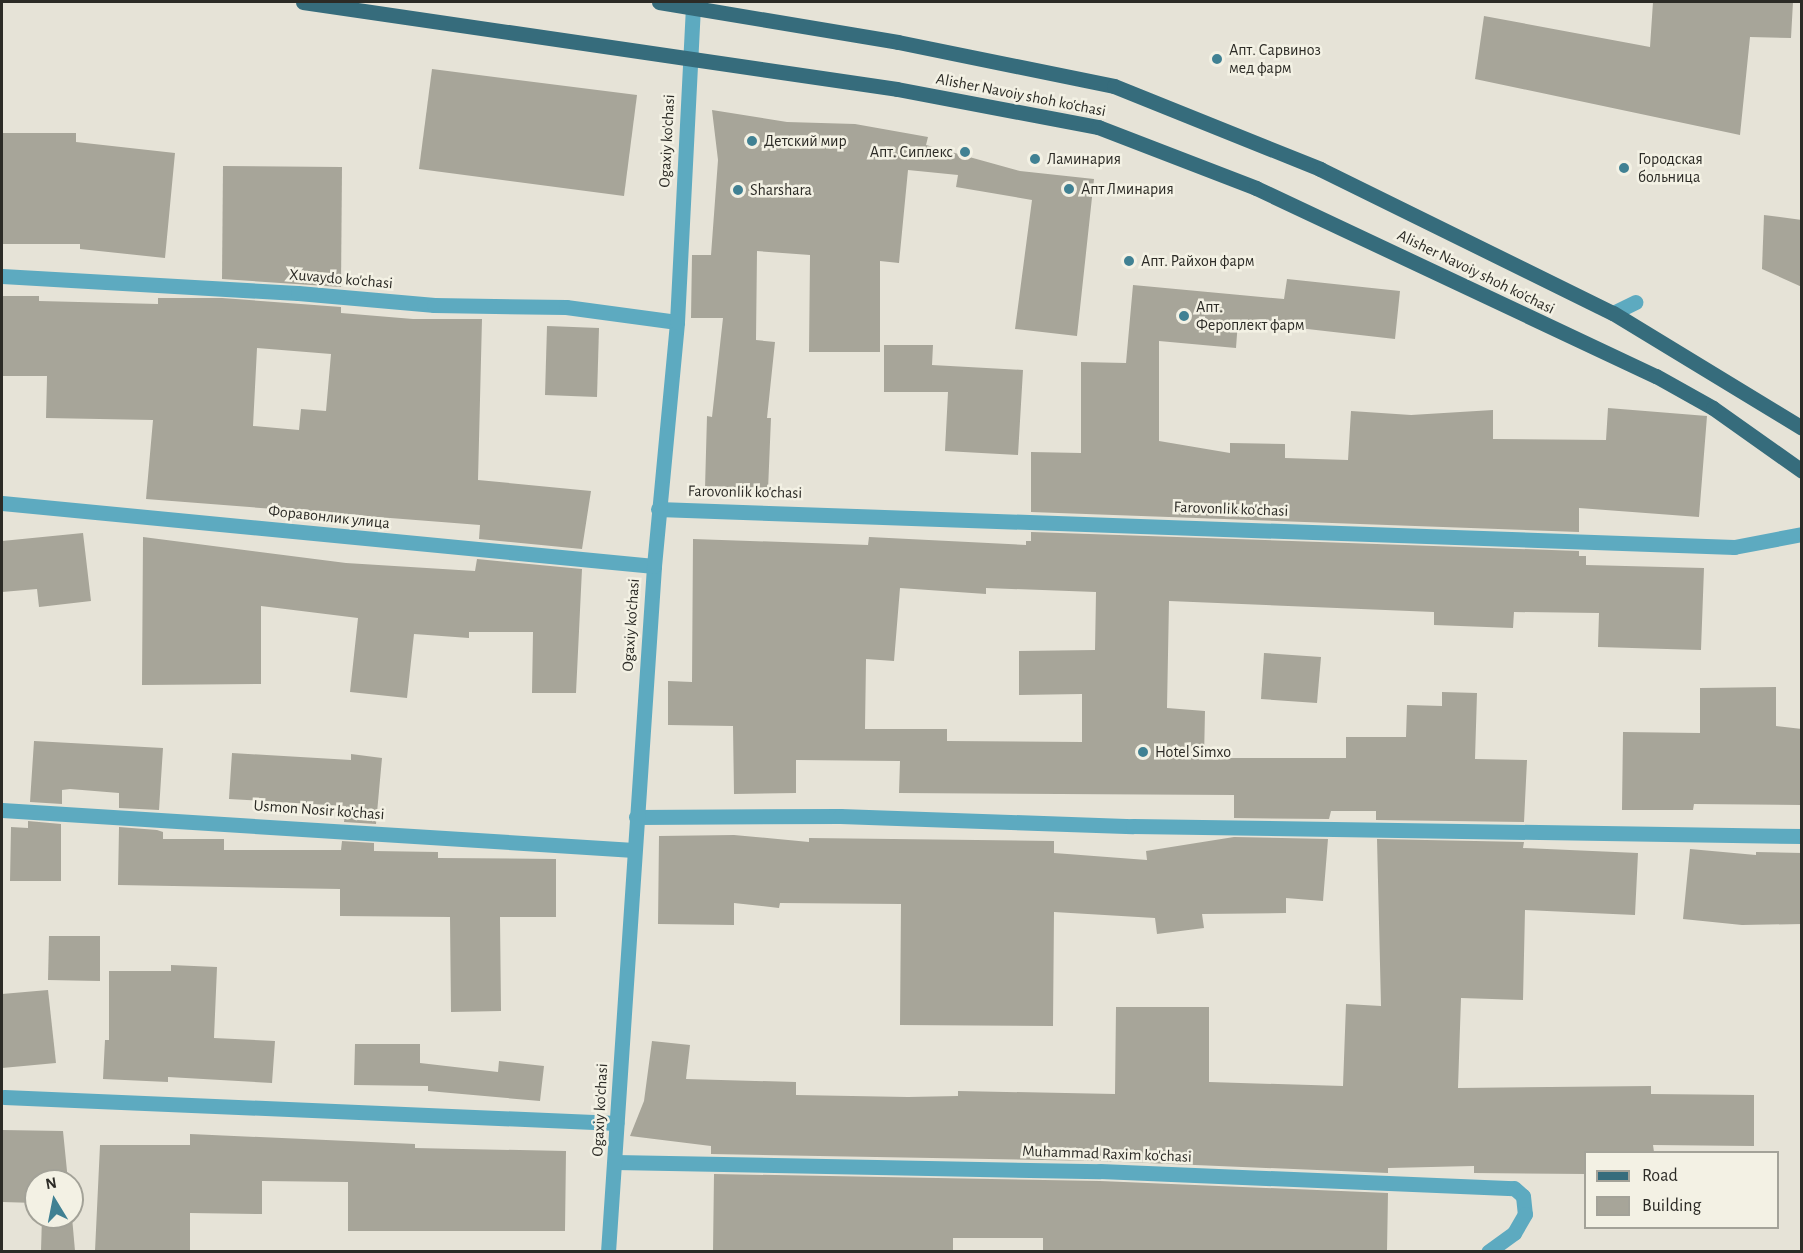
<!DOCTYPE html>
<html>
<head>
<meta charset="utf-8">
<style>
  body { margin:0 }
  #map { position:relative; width:1803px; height:1253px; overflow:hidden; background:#e6e3d7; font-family:"Alegreya Sans",sans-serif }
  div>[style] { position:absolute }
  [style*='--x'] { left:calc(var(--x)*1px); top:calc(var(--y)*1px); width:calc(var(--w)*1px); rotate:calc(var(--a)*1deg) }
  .building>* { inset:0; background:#a7a599 }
  .minor>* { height:15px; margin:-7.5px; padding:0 7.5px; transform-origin:7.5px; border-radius:7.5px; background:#5daac0 }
  .major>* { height:15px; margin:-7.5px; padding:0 7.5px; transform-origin:7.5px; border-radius:7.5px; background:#366c7c }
  .dots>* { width:16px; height:16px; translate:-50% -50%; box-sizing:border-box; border:3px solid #f3f1e4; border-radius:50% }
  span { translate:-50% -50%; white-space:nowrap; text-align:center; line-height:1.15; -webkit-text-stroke:5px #f3f1e4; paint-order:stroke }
  .poi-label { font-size:16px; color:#2c2b26 }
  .left { translate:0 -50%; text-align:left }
  .right { translate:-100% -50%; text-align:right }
  .street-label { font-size:16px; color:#2c2b26 }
  .frame { position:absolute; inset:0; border:3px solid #2c2b26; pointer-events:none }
  .legend { position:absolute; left:1584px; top:1151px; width:195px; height:78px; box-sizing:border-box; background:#f3f1e4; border:2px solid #a3a298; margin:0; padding:8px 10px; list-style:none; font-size:18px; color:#2c2b26 }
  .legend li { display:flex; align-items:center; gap:12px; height:30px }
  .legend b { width:30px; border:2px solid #a3a298 }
  .north { position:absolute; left:24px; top:1169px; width:60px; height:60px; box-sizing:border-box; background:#f3f1e4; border:2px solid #a3a298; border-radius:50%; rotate:350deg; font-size:16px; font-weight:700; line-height:24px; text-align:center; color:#2c2b26 }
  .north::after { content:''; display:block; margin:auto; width:21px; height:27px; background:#408193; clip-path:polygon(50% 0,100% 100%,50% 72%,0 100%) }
</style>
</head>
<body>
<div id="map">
  <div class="building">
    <div style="clip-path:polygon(1653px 2px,1793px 2px,1791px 38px,1750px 37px,1740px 135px,1475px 79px,1484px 16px,1650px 47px)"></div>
    <div style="clip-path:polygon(432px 69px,637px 95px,624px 196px,419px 169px)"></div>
    <div style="clip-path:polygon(712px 110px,787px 122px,855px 124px,928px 137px,926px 145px,1020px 171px,1094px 179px,1077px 336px,1015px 329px,1032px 200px,956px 187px,958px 175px,908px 170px,899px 263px,880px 261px,880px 352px,809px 352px,810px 255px,757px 251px,756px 340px,775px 342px,767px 418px,771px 418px,768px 490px,705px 488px,707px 416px,712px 417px,723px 318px,691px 318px,692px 255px,711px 255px,718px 160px)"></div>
    <div style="clip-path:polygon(2px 133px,76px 133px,76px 142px,175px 153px,165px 258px,80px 249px,80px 244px,2px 244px)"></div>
    <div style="clip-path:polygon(223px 166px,342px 167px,341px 287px,222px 279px)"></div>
    <div style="clip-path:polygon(1764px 215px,1802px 220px,1802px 287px,1762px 269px)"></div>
    <div style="clip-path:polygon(1287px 279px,1400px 291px,1395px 339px,1238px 321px,1236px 348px,1159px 341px,1159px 441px,1230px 453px,1230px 443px,1285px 444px,1285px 458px,1348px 460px,1351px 411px,1411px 415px,1493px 410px,1493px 439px,1606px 440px,1608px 408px,1707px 416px,1699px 517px,1579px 508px,1579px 532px,1031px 512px,1031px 452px,1081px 453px,1081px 362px,1126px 363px,1133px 285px,1284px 299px)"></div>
    <div style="clip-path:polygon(evenodd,2px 296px,39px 296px,39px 301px,158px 304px,158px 298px,222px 298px,341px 307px,341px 313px,413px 319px,482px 319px,478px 480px,591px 491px,582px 549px,479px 539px,480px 525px,146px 499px,153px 420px,46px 418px,47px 376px,2px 376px,2px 296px,257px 348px,331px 354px,326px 411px,301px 409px,299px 430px,253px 426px,257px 348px)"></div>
    <div style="clip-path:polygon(547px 326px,599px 328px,597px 397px,545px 395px)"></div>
    <div style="clip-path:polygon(884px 345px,933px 345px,932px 365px,1023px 370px,1018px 455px,945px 451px,948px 392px,884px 392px)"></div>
    <div style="clip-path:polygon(evenodd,1031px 532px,1579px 551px,1579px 556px,1586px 556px,1586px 565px,1704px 568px,1701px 650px,1598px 647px,1599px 613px,1514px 612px,1513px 628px,1434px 625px,1434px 612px,1169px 601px,1167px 708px,1205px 711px,1204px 758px,1346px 758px,1346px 737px,1406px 737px,1407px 705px,1442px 706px,1442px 692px,1477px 693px,1475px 759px,1527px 760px,1524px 822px,1376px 820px,1376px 811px,1331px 811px,1329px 819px,1234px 818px,1234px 795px,899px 793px,900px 761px,796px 760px,796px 793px,734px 794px,733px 726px,668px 725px,668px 681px,692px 682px,693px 539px,868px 545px,869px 537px,1026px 545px,1026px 541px,1031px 541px,1031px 532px,900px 588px,986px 594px,986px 588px,1096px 592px,1095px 650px,1019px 651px,1019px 695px,1082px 694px,1082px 742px,947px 741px,947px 729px,865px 729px,866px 659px,894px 661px,900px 588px)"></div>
    <div style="clip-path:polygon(83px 533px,91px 601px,39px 607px,37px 589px,2px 592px,2px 541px)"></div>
    <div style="clip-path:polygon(143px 537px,346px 563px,475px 571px,477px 559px,582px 569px,576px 693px,532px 693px,533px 632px,469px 632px,469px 638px,414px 634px,407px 698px,350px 692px,358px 618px,261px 606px,261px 684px,142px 685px)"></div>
    <div style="clip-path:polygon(1264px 653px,1321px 657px,1317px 703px,1261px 699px)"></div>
    <div style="clip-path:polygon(1776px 687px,1776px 726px,1802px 729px,1802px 805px,1694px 804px,1693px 810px,1622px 810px,1623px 732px,1700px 733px,1700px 688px)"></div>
    <div style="clip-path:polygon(34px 741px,163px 748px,159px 810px,119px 808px,119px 793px,70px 789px,62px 790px,62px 804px,30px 802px)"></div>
    <div style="clip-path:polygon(232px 753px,351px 760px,351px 754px,382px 758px,376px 824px,344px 822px,346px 806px,229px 799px)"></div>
    <div style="clip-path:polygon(28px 821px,61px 824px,61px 881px,10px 881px,11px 827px,28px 828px)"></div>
    <div style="clip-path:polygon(119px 827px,157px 830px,163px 832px,163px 839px,224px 839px,224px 850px,341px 850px,342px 841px,374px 843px,374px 851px,438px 852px,438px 858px,556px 859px,556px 917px,500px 917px,501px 1011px,451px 1012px,450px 917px,340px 916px,340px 889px,118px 885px)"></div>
    <div style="clip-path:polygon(734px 835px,809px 842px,809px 838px,1054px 841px,1054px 853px,1147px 860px,1146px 851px,1234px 837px,1328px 839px,1323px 901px,1286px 898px,1286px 913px,1202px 914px,1204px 928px,1157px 934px,1155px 918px,1054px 912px,1053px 1026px,900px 1025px,901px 904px,780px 903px,779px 908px,734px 903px,734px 925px,658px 924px,659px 836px)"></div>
    <div style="clip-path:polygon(1377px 839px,1524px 842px,1523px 848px,1638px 853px,1635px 915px,1525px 910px,1523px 1000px,1461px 998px,1458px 1088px,1651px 1086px,1651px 1094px,1754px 1095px,1754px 1146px,1653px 1145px,1654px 1152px,1586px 1152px,1586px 1174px,1474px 1173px,1474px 1166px,1388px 1168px,1388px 1173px,1100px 1161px,711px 1154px,711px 1146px,630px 1136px,644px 1101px,652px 1041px,690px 1045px,686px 1079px,796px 1082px,796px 1095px,908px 1097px,958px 1096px,958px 1091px,1115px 1094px,1116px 1007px,1209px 1007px,1209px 1082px,1343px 1086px,1346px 1004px,1381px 1006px)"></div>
    <div style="clip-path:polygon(1690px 849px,1756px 855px,1756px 852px,1802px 853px,1802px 924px,1742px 925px,1683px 919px)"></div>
    <div style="clip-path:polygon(49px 936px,100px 936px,100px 981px,48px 980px)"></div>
    <div style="clip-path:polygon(171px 965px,217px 967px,214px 1038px,275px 1041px,272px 1083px,168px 1077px,168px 1082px,103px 1079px,105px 1040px,109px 1040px,109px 971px,171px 971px)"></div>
    <div style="clip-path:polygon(48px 990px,56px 1063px,2px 1068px,2px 994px)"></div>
    <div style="clip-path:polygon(355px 1044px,420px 1044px,420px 1063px,498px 1072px,499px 1061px,544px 1066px,540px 1101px,428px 1091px,428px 1086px,354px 1085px)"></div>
    <div style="clip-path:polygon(2px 1130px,63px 1131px,68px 1181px,36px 1181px,36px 1203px,2px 1202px)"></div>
    <div style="clip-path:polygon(190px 1134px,415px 1144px,415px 1148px,566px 1151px,565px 1231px,348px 1231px,348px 1182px,262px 1181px,262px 1214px,190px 1213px,190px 1251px,95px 1251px,100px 1145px,190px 1145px)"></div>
    <div style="clip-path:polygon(714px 1174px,1100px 1181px,1388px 1193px,1387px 1251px,1043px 1251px,1043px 1238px,953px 1238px,953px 1251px,713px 1251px)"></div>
    <div style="clip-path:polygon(42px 1217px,72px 1217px,75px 1251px,41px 1251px)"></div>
  </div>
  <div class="minor">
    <div style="--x:2;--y:276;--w:296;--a:3.3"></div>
    <div style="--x:298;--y:293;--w:137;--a:5"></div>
    <div style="--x:434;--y:305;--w:132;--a:0.9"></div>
    <div style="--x:566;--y:307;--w:112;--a:7.7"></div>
    <div style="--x:1613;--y:313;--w:25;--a:-26"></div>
    <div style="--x:2;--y:503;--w:655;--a:5.52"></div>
    <div style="--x:658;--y:509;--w:1077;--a:2.02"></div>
    <div style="--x:1734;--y:547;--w:69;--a:-10.8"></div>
    <div style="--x:2;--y:810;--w:633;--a:3.62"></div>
    <div style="--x:636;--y:817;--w:204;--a:-0.3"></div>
    <div style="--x:840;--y:816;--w:293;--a:2"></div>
    <div style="--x:1133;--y:826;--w:669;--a:0.86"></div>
    <div style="--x:4;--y:1097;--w:613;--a:2.43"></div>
    <div style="--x:615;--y:1162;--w:485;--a:1.1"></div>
    <div style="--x:1100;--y:1171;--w:414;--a:2.4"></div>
    <div style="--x:1514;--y:1188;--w:12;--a:42"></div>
    <div style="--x:1523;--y:1196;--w:18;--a:84"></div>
    <div style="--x:1525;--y:1214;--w:22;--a:120"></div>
    <div style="--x:1514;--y:1233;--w:32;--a:144"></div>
    <div style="--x:608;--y:1252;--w:688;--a:-86.16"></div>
    <div style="--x:654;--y:566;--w:245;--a:-84.6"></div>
    <div style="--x:677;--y:322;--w:320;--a:-87.1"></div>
  </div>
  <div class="major">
    <div style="--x:303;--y:2;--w:600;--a:8.33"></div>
    <div style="--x:897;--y:89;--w:205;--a:10.7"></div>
    <div style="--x:1098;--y:127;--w:169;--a:21.1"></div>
    <div style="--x:1256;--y:188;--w:442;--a:25.2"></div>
    <div style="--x:1656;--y:376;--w:65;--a:29.3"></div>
    <div style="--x:1713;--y:408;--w:109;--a:35.3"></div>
    <div style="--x:659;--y:2;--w:242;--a:9.5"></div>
    <div style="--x:898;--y:42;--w:220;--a:11.5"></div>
    <div style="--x:1114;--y:86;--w:222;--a:21.9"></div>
    <div style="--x:1320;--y:169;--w:326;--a:26.2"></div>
    <div style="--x:1613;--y:313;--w:221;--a:31.3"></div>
  </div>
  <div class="dots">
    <div style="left:1217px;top:59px;background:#408193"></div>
    <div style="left:752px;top:141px;background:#408193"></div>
    <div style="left:965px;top:152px;background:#408193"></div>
    <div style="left:1035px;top:159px;background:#408193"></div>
    <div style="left:1624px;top:168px;background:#408193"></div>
    <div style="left:1069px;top:189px;background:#408193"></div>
    <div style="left:738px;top:190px;background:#408193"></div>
    <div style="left:1129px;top:261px;background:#408193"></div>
    <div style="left:1184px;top:316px;background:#408193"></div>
    <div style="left:1143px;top:752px;background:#408193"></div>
  </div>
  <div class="poi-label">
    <span class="left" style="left:1229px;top:59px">Апт. Сарвиноз<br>мед фарм</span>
    <span class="left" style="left:764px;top:141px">Детский мир</span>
    <span class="right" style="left:953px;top:152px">Апт. Сиплекс</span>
    <span class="left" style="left:1047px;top:159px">Ламинария</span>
    <span class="left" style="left:1638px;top:168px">Городская<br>больница</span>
    <span class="left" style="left:1081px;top:189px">Апт Лминария</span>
    <span class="left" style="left:750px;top:190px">Sharshara</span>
    <span class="left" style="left:1141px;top:261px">Апт. Райхон фарм</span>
    <span class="left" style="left:1196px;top:316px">Апт.<br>Фероплект фарм</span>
    <span class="left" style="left:1155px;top:752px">Hotel Simxo</span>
  </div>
  <div class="street-label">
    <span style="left:1021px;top:95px;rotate:11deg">Alisher Navoiy shoh ko'chasi</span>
    <span style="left:667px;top:141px;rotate:-87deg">Ogaxiy ko'chasi</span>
    <span style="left:1476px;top:272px;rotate:26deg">Alisher Navoiy shoh ko'chasi</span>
    <span style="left:341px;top:279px;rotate:5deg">Xuvaydo ko'chasi</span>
    <span style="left:745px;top:492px;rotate:1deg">Farovonlik ko'chasi</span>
    <span style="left:1231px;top:509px;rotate:2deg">Farovonlik ko'chasi</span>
    <span style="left:329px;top:517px;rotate:6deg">Форавонлик улица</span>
    <span style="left:631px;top:625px;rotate:-86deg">Ogaxiy ko'chasi</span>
    <span style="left:319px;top:810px;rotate:4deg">Usmon Nosir ko'chasi</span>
    <span style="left:600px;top:1110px;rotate:-87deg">Ogaxiy ko'chasi</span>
    <span style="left:1107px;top:1154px;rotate:2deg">Muhammad Raxim ko'chasi</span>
  </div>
  <div class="frame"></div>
  <ul class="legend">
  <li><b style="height:8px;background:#366c7c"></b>Road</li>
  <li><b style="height:16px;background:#a7a599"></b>Building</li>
  </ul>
  <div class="north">N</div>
</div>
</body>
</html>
